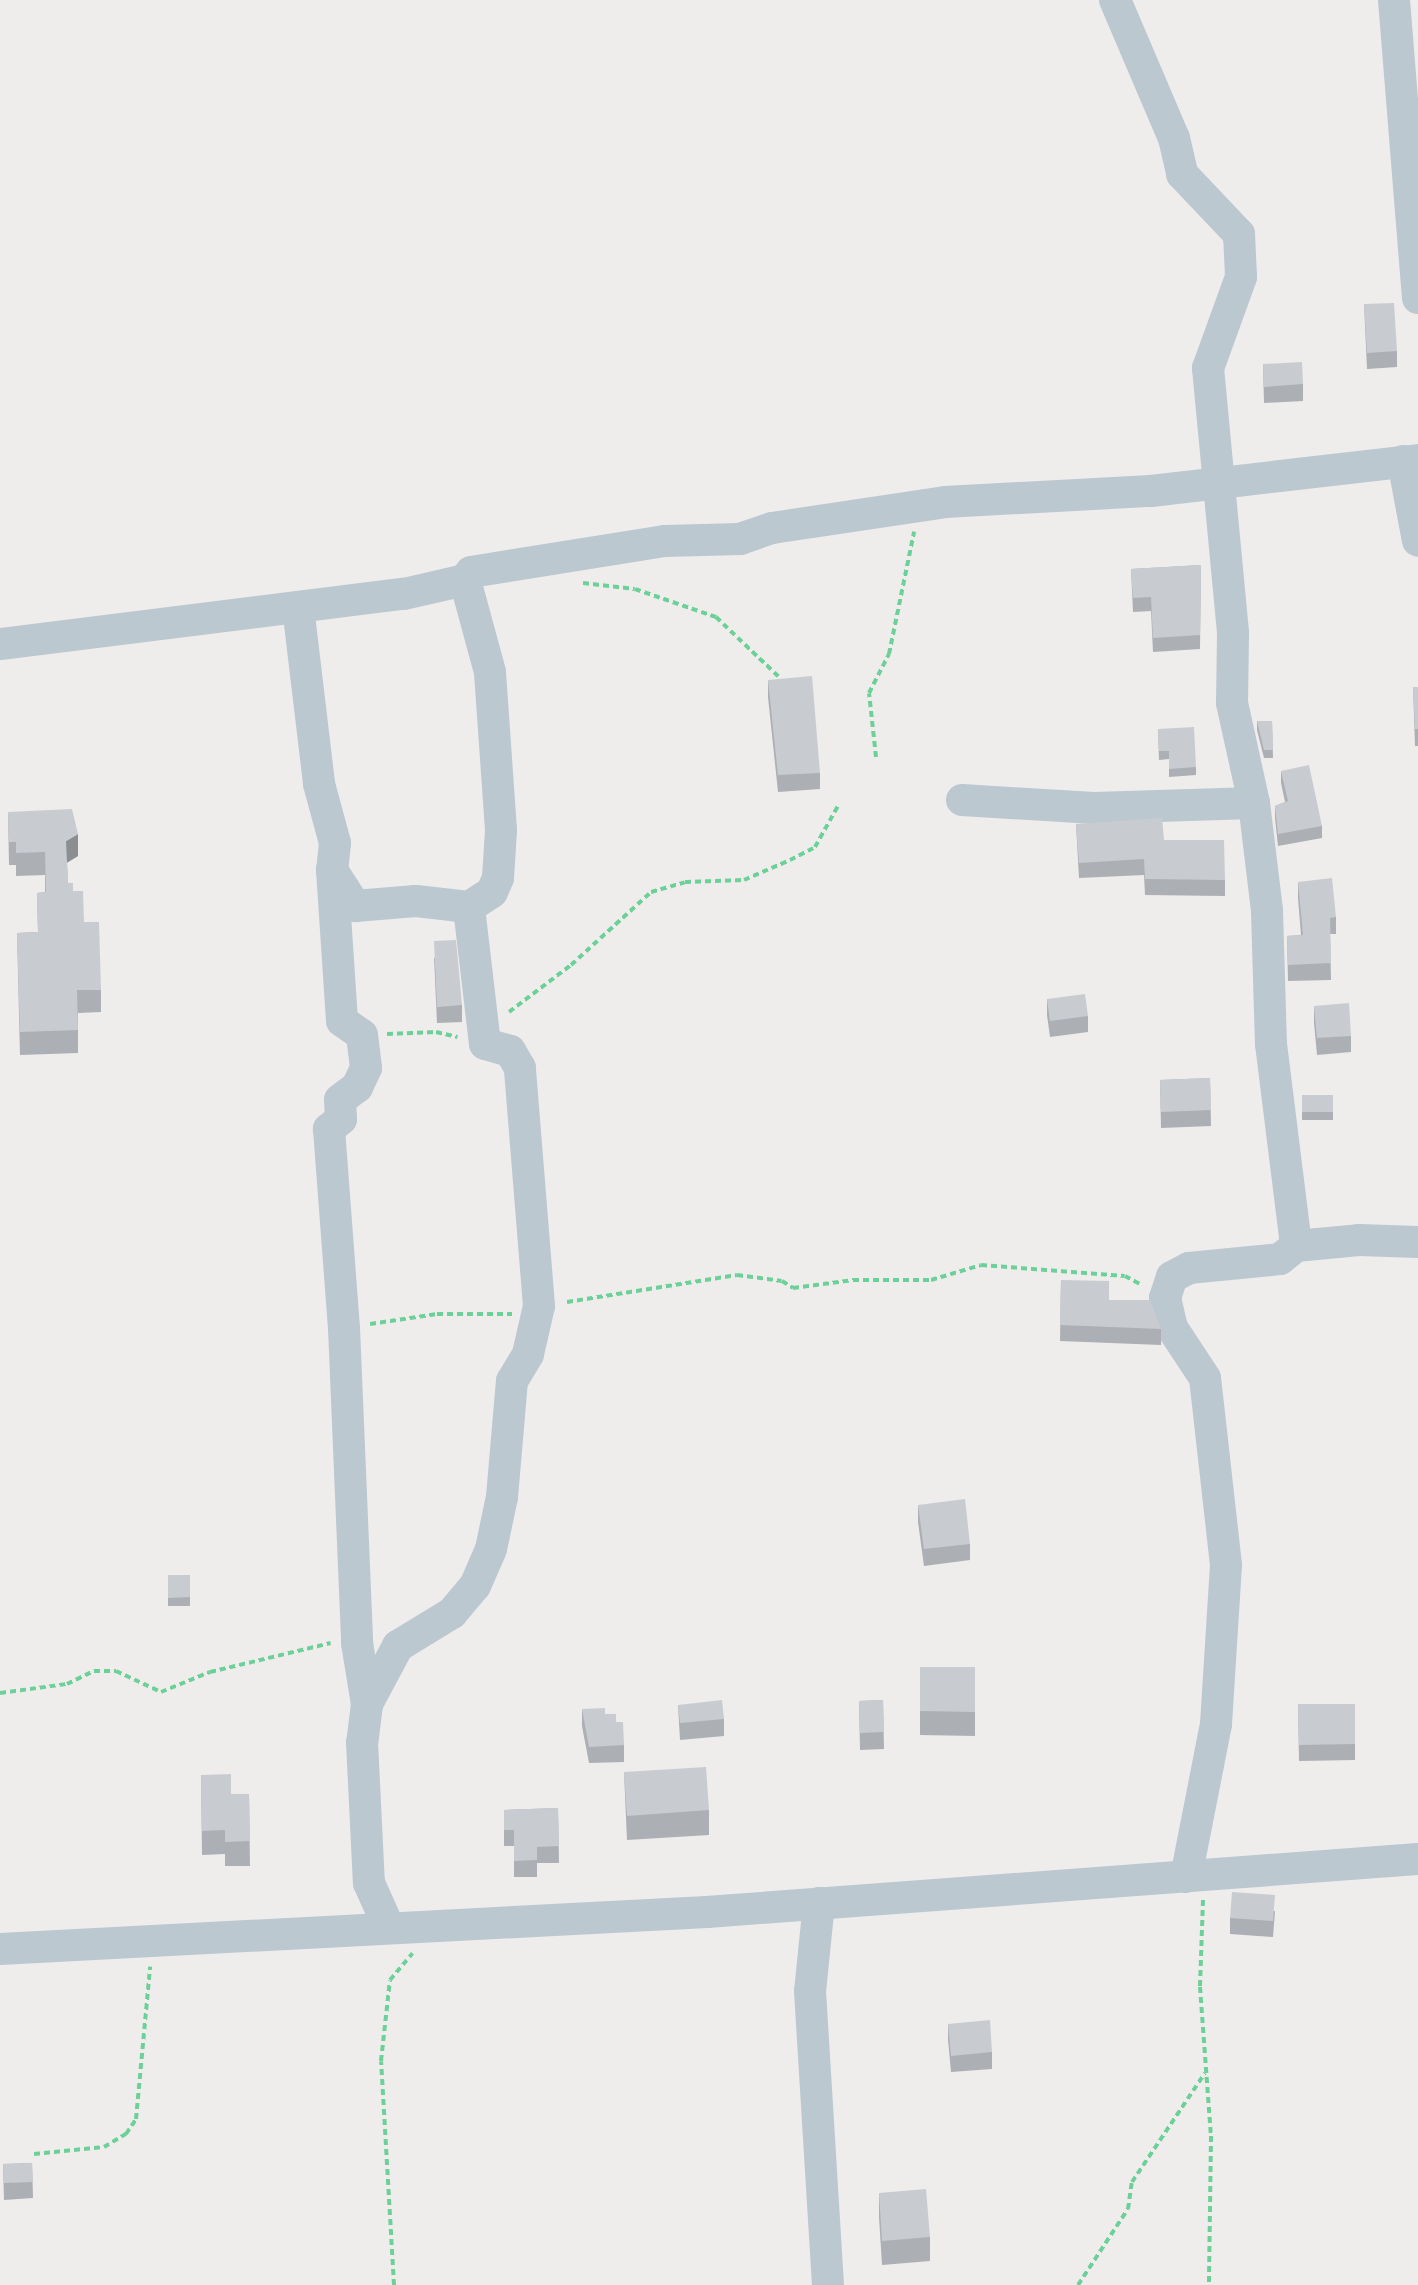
<!DOCTYPE html>
<html>
<head>
<meta charset="utf-8">
<style>
  body { margin:0 }
  #map { position:relative; width:1418px; height:2285px; overflow:hidden; background:#efecec; font-family:"Noto Sans",sans-serif }
  div>[style] { position:absolute }
  [style*='--x'] { left:calc(var(--x)*1px); top:calc(var(--y)*1px); width:calc(var(--w)*1px); rotate:calc(var(--a)*1deg) }
  .path>* { height:4px; margin-top:-2px; transform-origin:0; background:repeating-linear-gradient(90deg,#6cd198 0 6px,transparent 0 10px) }
  .minor>* { height:32px; margin:-16px; padding:0 16px; transform-origin:16px; border-radius:16px; background:#bbc8d0 }
  .wall>* { inset:0; background:#acafb4 }
  .shaded-wall>* { inset:0; background:#8c8f92 }
  .building>* { inset:0; background:#c8ccd1 }
  span { translate:-50% -50%; white-space:nowrap; text-align:center; line-height:1.15; -webkit-text-stroke:7px #fff; paint-order:stroke }
</style>
</head>
<body>
<div id="map">
  <div class="path">
    <div style="--x:583;--y:583;--w:52;--a:6.6"></div>
    <div style="--x:635;--y:589;--w:86;--a:19.1"></div>
    <div style="--x:716;--y:617;--w:87;--a:43.6"></div>
    <div style="--x:876;--y:757;--w:64;--a:-96.2"></div>
    <div style="--x:869;--y:693;--w:44;--a:-62.9"></div>
    <div style="--x:889;--y:654;--w:125;--a:-78.4"></div>
    <div style="--x:509;--y:1012;--w:78;--a:-37.2"></div>
    <div style="--x:571;--y:965;--w:108;--a:-42.4"></div>
    <div style="--x:651;--y:892;--w:35;--a:-16"></div>
    <div style="--x:685;--y:882;--w:59;--a:-1.9"></div>
    <div style="--x:744;--y:880;--w:50;--a:-23.5"></div>
    <div style="--x:790;--y:860;--w:28;--a:-27"></div>
    <div style="--x:815;--y:847;--w:49;--a:-60.8"></div>
    <div style="--x:387;--y:1034;--w:49;--a:-2.3"></div>
    <div style="--x:436;--y:1032;--w:22;--a:13"></div>
    <div style="--x:567;--y:1302;--w:172;--a:-9"></div>
    <div style="--x:737;--y:1275;--w:45;--a:7.6"></div>
    <div style="--x:782;--y:1281;--w:13;--a:32"></div>
    <div style="--x:793;--y:1288;--w:61;--a:-7.6"></div>
    <div style="--x:853;--y:1280;--w:78;--a:0"></div>
    <div style="--x:931;--y:1280;--w:52;--a:-16.7"></div>
    <div style="--x:981;--y:1265;--w:144;--a:4.4"></div>
    <div style="--x:1125;--y:1276;--w:19;--a:28"></div>
    <div style="--x:370;--y:1324;--w:68;--a:-8.5"></div>
    <div style="--x:437;--y:1314;--w:75;--a:0"></div>
    <div style="--x:0;--y:1693;--w:68;--a:-7.7"></div>
    <div style="--x:67;--y:1684;--w:30;--a:-26"></div>
    <div style="--x:94;--y:1671;--w:22;--a:0"></div>
    <div style="--x:116;--y:1671;--w:50;--a:25"></div>
    <div style="--x:161;--y:1692;--w:53;--a:-22.2"></div>
    <div style="--x:210;--y:1672;--w:124;--a:-13.5"></div>
    <div style="--x:1203;--y:1900;--w:87;--a:92"></div>
    <div style="--x:1200;--y:1987;--w:149;--a:85.8"></div>
    <div style="--x:1211;--y:2136;--w:149;--a:90.8"></div>
    <div style="--x:34;--y:2154;--w:70;--a:-5.7"></div>
    <div style="--x:104;--y:2147;--w:26;--a:-31"></div>
    <div style="--x:126;--y:2134;--w:18;--a:-56"></div>
    <div style="--x:136;--y:2119;--w:153;--a:-84.7"></div>
    <div style="--x:394;--y:2285;--w:224;--a:-93.3"></div>
    <div style="--x:381;--y:2061;--w:81;--a:-83.7"></div>
    <div style="--x:390;--y:1980;--w:35;--a:-50"></div>
    <div style="--x:1078;--y:2285;--w:91;--a:-56.7"></div>
    <div style="--x:1128;--y:2209;--w:27;--a:-82"></div>
    <div style="--x:1132;--y:2182;--w:131;--a:-56.2"></div>
  </div>
  <div class="minor">
    <div style="--x:1115;--y:0;--w:150;--a:66.9"></div>
    <div style="--x:1174;--y:138;--w:37;--a:77"></div>
    <div style="--x:1182;--y:174;--w:83;--a:46.5"></div>
    <div style="--x:1239;--y:234;--w:43;--a:87.3"></div>
    <div style="--x:1241;--y:277;--w:97;--a:109.9"></div>
    <div style="--x:1208;--y:368;--w:266;--a:84.6"></div>
    <div style="--x:1233;--y:633;--w:70;--a:90.8"></div>
    <div style="--x:1232;--y:703;--w:102;--a:77.6"></div>
    <div style="--x:1254;--y:803;--w:109;--a:83.1"></div>
    <div style="--x:1267;--y:911;--w:133;--a:88.3"></div>
    <div style="--x:1271;--y:1044;--w:204;--a:82.9"></div>
    <div style="--x:1394;--y:0;--w:299;--a:85.4"></div>
    <div style="--x:1403;--y:461;--w:81;--a:79.4"></div>
    <div style="--x:298;--y:607;--w:178;--a:83.2"></div>
    <div style="--x:319;--y:784;--w:61;--a:74.8"></div>
    <div style="--x:335;--y:843;--w:27;--a:96"></div>
    <div style="--x:332;--y:870;--w:43;--a:57.4"></div>
    <div style="--x:355;--y:906;--w:61;--a:-4.7"></div>
    <div style="--x:416;--y:901;--w:53;--a:6.5"></div>
    <div style="--x:0;--y:644;--w:407;--a:-7.1"></div>
    <div style="--x:404;--y:594;--w:63;--a:-12.9"></div>
    <div style="--x:465;--y:580;--w:10;--a:-53"></div>
    <div style="--x:471;--y:572;--w:196;--a:-9.1"></div>
    <div style="--x:665;--y:541;--w:75;--a:-1.5"></div>
    <div style="--x:740;--y:539;--w:34;--a:-19"></div>
    <div style="--x:772;--y:528;--w:175;--a:-8.5"></div>
    <div style="--x:945;--y:502;--w:206;--a:-3.1"></div>
    <div style="--x:1151;--y:491;--w:269;--a:-6.6"></div>
    <div style="--x:962;--y:800;--w:132;--a:3.5"></div>
    <div style="--x:1094;--y:808;--w:160;--a:-1.8"></div>
    <div style="--x:332;--y:870;--w:151;--a:86.2"></div>
    <div style="--x:342;--y:1021;--w:24;--a:35"></div>
    <div style="--x:362;--y:1035;--w:33;--a:83"></div>
    <div style="--x:366;--y:1068;--w:21;--a:115"></div>
    <div style="--x:357;--y:1087;--w:21;--a:143"></div>
    <div style="--x:340;--y:1100;--w:19;--a:87"></div>
    <div style="--x:341;--y:1119;--w:16;--a:140"></div>
    <div style="--x:329;--y:1129;--w:200;--a:85.7"></div>
    <div style="--x:344;--y:1328;--w:315;--a:87.6"></div>
    <div style="--x:357;--y:1643;--w:62;--a:80.7"></div>
    <div style="--x:367;--y:1704;--w:38;--a:97"></div>
    <div style="--x:362;--y:1742;--w:141;--a:87.2"></div>
    <div style="--x:369;--y:1883;--w:49;--a:66"></div>
    <div style="--x:367;--y:1704;--w:66;--a:-61.9"></div>
    <div style="--x:398;--y:1646;--w:63;--a:-31.4"></div>
    <div style="--x:452;--y:1613;--w:35;--a:-50"></div>
    <div style="--x:475;--y:1586;--w:40;--a:-66.6"></div>
    <div style="--x:491;--y:1549;--w:53;--a:-78.1"></div>
    <div style="--x:502;--y:1497;--w:116;--a:-85.1"></div>
    <div style="--x:512;--y:1381;--w:31;--a:-59"></div>
    <div style="--x:528;--y:1354;--w:49;--a:-77.1"></div>
    <div style="--x:539;--y:1306;--w:239;--a:-94.6"></div>
    <div style="--x:520;--y:1068;--w:20;--a:-120"></div>
    <div style="--x:510;--y:1051;--w:26;--a:-164"></div>
    <div style="--x:485;--y:1044;--w:138;--a:-96.7"></div>
    <div style="--x:469;--y:907;--w:27;--a:-33"></div>
    <div style="--x:492;--y:892;--w:15;--a:-67"></div>
    <div style="--x:498;--y:878;--w:48;--a:-86.4"></div>
    <div style="--x:501;--y:830;--w:158;--a:-94"></div>
    <div style="--x:490;--y:672;--w:95;--a:-105.2"></div>
    <div style="--x:1186;--y:1877;--w:156;--a:-78.9"></div>
    <div style="--x:1216;--y:1724;--w:159;--a:-86.4"></div>
    <div style="--x:1226;--y:1565;--w:188;--a:-96.4"></div>
    <div style="--x:1205;--y:1378;--w:60;--a:-123.4"></div>
    <div style="--x:1172;--y:1328;--w:31;--a:-103"></div>
    <div style="--x:1165;--y:1298;--w:22;--a:-72"></div>
    <div style="--x:1172;--y:1277;--w:19;--a:-28"></div>
    <div style="--x:1189;--y:1268;--w:91;--a:-5.6"></div>
    <div style="--x:1280;--y:1259;--w:21;--a:-39"></div>
    <div style="--x:1296;--y:1246;--w:63;--a:-5.4"></div>
    <div style="--x:1359;--y:1240;--w:59;--a:1.9"></div>
    <div style="--x:819;--y:1903;--w:88;--a:95.8"></div>
    <div style="--x:810;--y:1991;--w:295;--a:86.5"></div>
    <div style="--x:0;--y:1949;--w:708;--a:-3"></div>
    <div style="--x:707;--y:1912;--w:713;--a:-4.26"></div>
  </div>
  <div class="wall">
    <div style="clip-path:polygon(1364px 304px,1397px 351px,1397px 367px,1367px 369px)"></div>
    <div style="clip-path:polygon(1263px 364px,1303px 384px,1303px 401px,1264px 403px)"></div>
    <div style="clip-path:polygon(1201px 565px,1200px 649px,1153px 652px,1151px 611px,1133px 612px,1131px 569px)"></div>
    <div style="clip-path:polygon(768px 680px,820px 773px,820px 789px,778px 792px,768px 697px)"></div>
    <div style="clip-path:polygon(1413px 687px,1418px 687px,1418px 746px,1415px 746px)"></div>
    <div style="clip-path:polygon(1257px 721px,1272px 721px,1273px 758px,1264px 758px,1257px 730px)"></div>
    <div style="clip-path:polygon(1158px 729px,1196px 767px,1196px 775px,1169px 777px,1169px 759px,1159px 760px)"></div>
    <div style="clip-path:polygon(1281px 771px,1322px 826px,1322px 838px,1278px 846px,1275px 818px,1275px 806px,1285px 802px,1281px 783px)"></div>
    <div style="clip-path:polygon(8px 812px,78px 856px,67px 863px,68px 883px,73px 891px,84px 922px,101px 990px,101px 1012px,78px 1013px,78px 1053px,20px 1055px,17px 933px,38px 932px,37px 893px,45px 892px,45px 875px,16px 876px,16px 865px,9px 865px)"></div>
    <div style="clip-path:polygon(1076px 824px,1164px 840px,1225px 880px,1225px 896px,1145px 895px,1144px 875px,1079px 878px)"></div>
    <div style="clip-path:polygon(1298px 882px,1336px 917px,1336px 934px,1330px 934px,1331px 980px,1288px 981px,1287px 936px,1301px 935px,1298px 898px)"></div>
    <div style="clip-path:polygon(434px 957px,462px 1005px,462px 1022px,437px 1023px)"></div>
    <div style="clip-path:polygon(1047px 999px,1088px 1016px,1088px 1032px,1050px 1037px,1047px 1015px)"></div>
    <div style="clip-path:polygon(1314px 1006px,1351px 1036px,1351px 1052px,1317px 1055px,1314px 1023px)"></div>
    <div style="clip-path:polygon(1210px 1078px,1211px 1126px,1161px 1128px,1160px 1080px)"></div>
    <div style="clip-path:polygon(1302px 1095px,1333px 1095px,1333px 1120px,1302px 1120px)"></div>
    <div style="clip-path:polygon(1061px 1280px,1109px 1300px,1161px 1329px,1161px 1345px,1060px 1341px)"></div>
    <div style="clip-path:polygon(918px 1505px,970px 1544px,970px 1560px,924px 1566px,918px 1522px)"></div>
    <div style="clip-path:polygon(168px 1575px,190px 1575px,190px 1606px,168px 1606px)"></div>
    <div style="clip-path:polygon(920px 1667px,975px 1667px,975px 1736px,920px 1735px)"></div>
    <div style="clip-path:polygon(883px 1700px,884px 1749px,860px 1750px,859px 1701px)"></div>
    <div style="clip-path:polygon(1298px 1704px,1355px 1704px,1355px 1760px,1299px 1761px)"></div>
    <div style="clip-path:polygon(678px 1705px,724px 1719px,724px 1736px,680px 1740px)"></div>
    <div style="clip-path:polygon(582px 1709px,616px 1722px,624px 1745px,624px 1762px,589px 1763px,582px 1726px)"></div>
    <div style="clip-path:polygon(624px 1772px,709px 1810px,709px 1835px,627px 1840px)"></div>
    <div style="clip-path:polygon(201px 1775px,231px 1794px,249px 1794px,250px 1866px,225px 1866px,225px 1854px,202px 1855px)"></div>
    <div style="clip-path:polygon(558px 1808px,559px 1863px,537px 1863px,537px 1877px,514px 1877px,514px 1846px,504px 1846px,504px 1810px)"></div>
    <div style="clip-path:polygon(1275px 1911px,1273px 1937px,1230px 1934px,1230px 1918px)"></div>
    <div style="clip-path:polygon(948px 2024px,992px 2052px,992px 2069px,951px 2072px,948px 2040px)"></div>
    <div style="clip-path:polygon(32px 2163px,33px 2198px,4px 2200px,3px 2164px)"></div>
    <div style="clip-path:polygon(879px 2193px,930px 2237px,930px 2261px,882px 2265px,879px 2217px)"></div>
  </div>
  <div class="shaded-wall">
    <div style="clip-path:polygon(78px 834px,78px 856px,66px 863px,66px 841px)"></div>
  </div>
  <div class="building">
    <div style="clip-path:polygon(1394px 303px,1397px 351px,1367px 353px,1364px 304px)"></div>
    <div style="clip-path:polygon(1302px 362px,1303px 384px,1264px 387px,1263px 364px)"></div>
    <div style="clip-path:polygon(1201px 565px,1200px 635px,1153px 638px,1151px 597px,1133px 598px,1131px 569px)"></div>
    <div style="clip-path:polygon(812px 676px,820px 773px,778px 775px,768px 680px)"></div>
    <div style="clip-path:polygon(1413px 687px,1418px 687px,1418px 729px,1415px 729px)"></div>
    <div style="clip-path:polygon(1257px 721px,1272px 721px,1273px 750px,1264px 750px)"></div>
    <div style="clip-path:polygon(1194px 727px,1196px 767px,1169px 769px,1169px 751px,1159px 751px,1158px 729px)"></div>
    <div style="clip-path:polygon(1309px 765px,1322px 826px,1278px 834px,1275px 806px,1288px 801px,1281px 771px)"></div>
    <div style="clip-path:polygon(72px 809px,78px 834px,66px 841px,68px 883px,73px 883px,73px 891px,83px 891px,84px 922px,99px 922px,101px 990px,77px 990px,78px 1030px,20px 1032px,17px 933px,38px 932px,37px 893px,46px 892px,45px 852px,16px 853px,16px 842px,9px 842px,8px 812px)"></div>
    <div style="clip-path:polygon(1162px 818px,1164px 840px,1224px 840px,1225px 880px,1145px 879px,1144px 859px,1079px 863px,1076px 824px)"></div>
    <div style="clip-path:polygon(1332px 878px,1336px 917px,1330px 918px,1331px 963px,1288px 965px,1287px 936px,1303px 935px,1298px 882px)"></div>
    <div style="clip-path:polygon(456px 940px,462px 1005px,437px 1007px,434px 941px)"></div>
    <div style="clip-path:polygon(1085px 994px,1088px 1016px,1050px 1021px,1047px 999px)"></div>
    <div style="clip-path:polygon(1349px 1003px,1351px 1036px,1317px 1038px,1314px 1006px)"></div>
    <div style="clip-path:polygon(1210px 1078px,1211px 1110px,1161px 1112px,1160px 1080px)"></div>
    <div style="clip-path:polygon(1302px 1095px,1333px 1095px,1333px 1112px,1302px 1112px)"></div>
    <div style="clip-path:polygon(1061px 1280px,1109px 1281px,1109px 1300px,1150px 1300px,1161px 1329px,1060px 1325px)"></div>
    <div style="clip-path:polygon(965px 1499px,970px 1544px,924px 1549px,918px 1505px)"></div>
    <div style="clip-path:polygon(168px 1575px,190px 1575px,190px 1597px,168px 1598px)"></div>
    <div style="clip-path:polygon(920px 1667px,975px 1667px,975px 1712px,920px 1711px)"></div>
    <div style="clip-path:polygon(722px 1700px,724px 1719px,680px 1723px,678px 1705px)"></div>
    <div style="clip-path:polygon(883px 1700px,884px 1732px,860px 1733px,859px 1701px)"></div>
    <div style="clip-path:polygon(1298px 1704px,1355px 1704px,1355px 1744px,1299px 1745px)"></div>
    <div style="clip-path:polygon(605px 1708px,605px 1714px,616px 1714px,616px 1722px,623px 1722px,624px 1745px,589px 1747px,582px 1709px)"></div>
    <div style="clip-path:polygon(706px 1767px,709px 1810px,627px 1816px,624px 1772px)"></div>
    <div style="clip-path:polygon(231px 1774px,231px 1794px,249px 1794px,250px 1841px,225px 1842px,225px 1830px,202px 1831px,201px 1775px)"></div>
    <div style="clip-path:polygon(558px 1808px,559px 1846px,537px 1847px,537px 1860px,514px 1861px,514px 1830px,504px 1830px,504px 1810px)"></div>
    <div style="clip-path:polygon(1232px 1892px,1275px 1895px,1273px 1921px,1230px 1918px)"></div>
    <div style="clip-path:polygon(990px 2020px,992px 2052px,951px 2056px,948px 2024px)"></div>
    <div style="clip-path:polygon(32px 2163px,33px 2182px,4px 2183px,3px 2164px)"></div>
    <div style="clip-path:polygon(926px 2189px,930px 2237px,882px 2241px,879px 2193px)"></div>
  </div>
</div>
</body>
</html>
